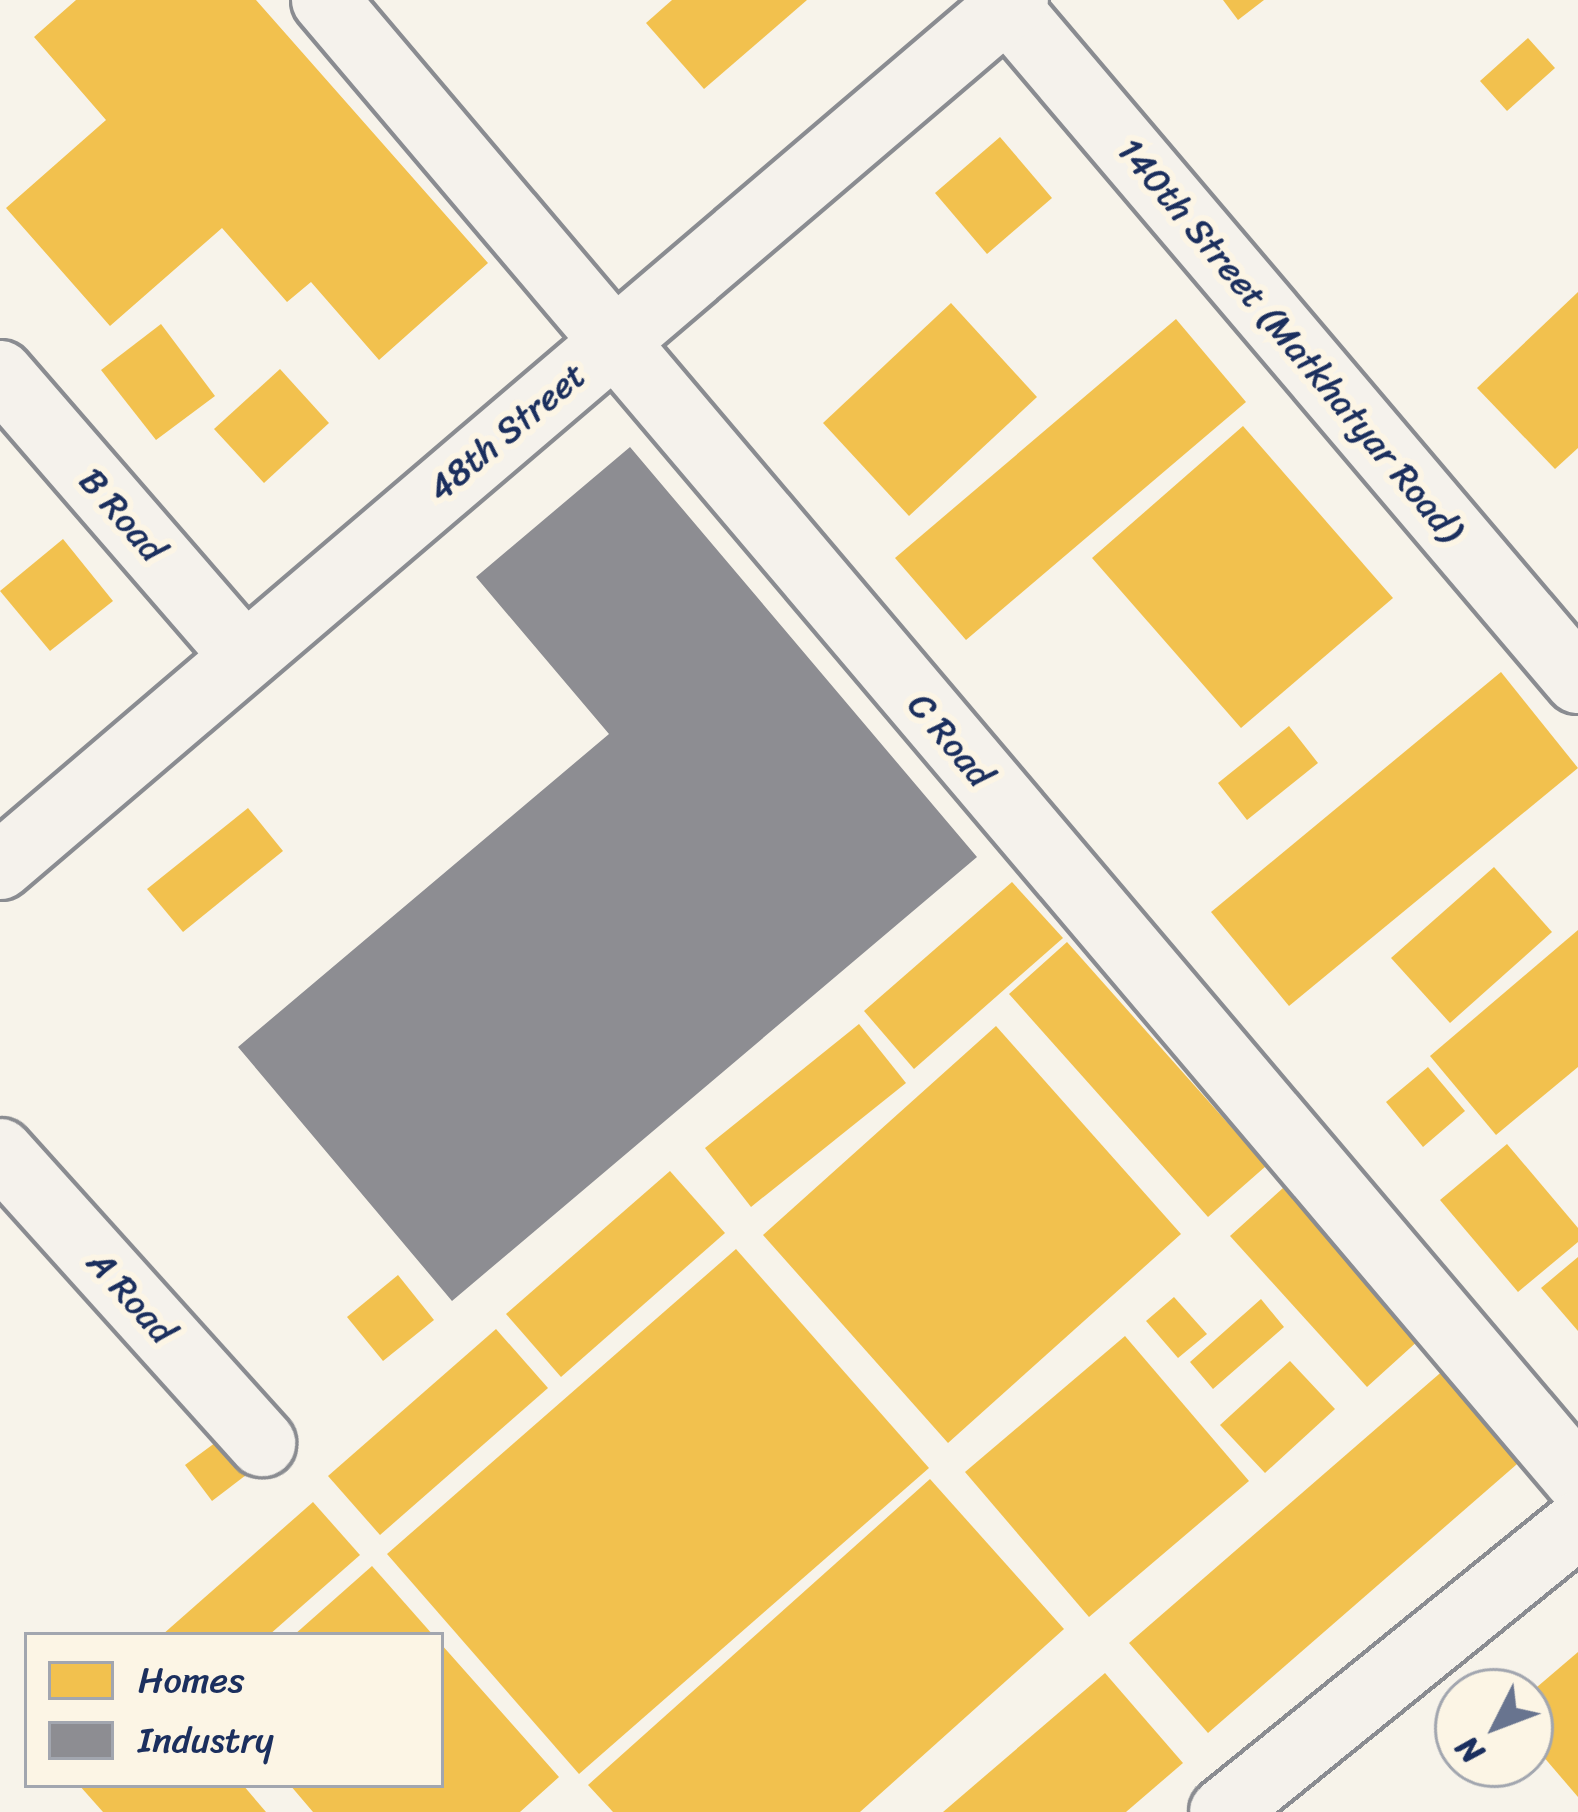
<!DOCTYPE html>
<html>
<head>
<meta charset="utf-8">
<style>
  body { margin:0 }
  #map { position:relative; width:1578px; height:1812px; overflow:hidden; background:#f7f3ea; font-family:Sriracha,sans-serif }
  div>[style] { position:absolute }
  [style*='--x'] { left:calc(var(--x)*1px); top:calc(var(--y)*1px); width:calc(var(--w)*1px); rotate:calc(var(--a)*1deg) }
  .homes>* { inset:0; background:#f2c14e }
  .industry>* { inset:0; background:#8d8d92 }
  .roads { filter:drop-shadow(3px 0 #8a8c91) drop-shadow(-3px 0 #8a8c91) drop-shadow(0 3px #8a8c91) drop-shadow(0 -3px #8a8c91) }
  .minor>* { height:66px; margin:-33px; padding:0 33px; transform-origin:33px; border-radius:33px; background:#f5f2ec }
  span { translate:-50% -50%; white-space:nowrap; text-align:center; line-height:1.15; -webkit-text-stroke:12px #fcf5e5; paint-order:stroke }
  .street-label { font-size:36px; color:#1b2f5e }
  .legend { position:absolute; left:24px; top:1632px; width:420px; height:156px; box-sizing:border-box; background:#fcf5e5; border:3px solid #a2a6af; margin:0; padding:15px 21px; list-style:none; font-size:36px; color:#1b2f5e }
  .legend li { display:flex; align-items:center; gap:24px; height:60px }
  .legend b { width:60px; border:3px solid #a2a6af }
  .north { position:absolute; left:1434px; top:1668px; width:120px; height:120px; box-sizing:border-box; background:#fcf5e5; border:3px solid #a2a6af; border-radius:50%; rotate:228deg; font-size:33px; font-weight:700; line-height:48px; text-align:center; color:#1b2f5e }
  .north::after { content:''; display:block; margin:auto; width:42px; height:54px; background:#68748f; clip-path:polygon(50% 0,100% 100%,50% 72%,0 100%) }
</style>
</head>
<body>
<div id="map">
  <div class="homes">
    <div style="clip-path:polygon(76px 0,256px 0,488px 263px,379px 360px,311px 282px,287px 302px,222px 228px,110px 326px,6px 208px,106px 120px,34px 37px)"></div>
    <div style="clip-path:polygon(672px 0,807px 0,704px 89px,646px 23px)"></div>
    <div style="clip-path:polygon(1223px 0,1264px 0,1238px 20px)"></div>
    <div style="clip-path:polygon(1528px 38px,1555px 68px,1507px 111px,1480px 81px)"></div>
    <div style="clip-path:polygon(1000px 137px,1052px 198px,987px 254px,935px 193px)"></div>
    <div style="clip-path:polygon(1578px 292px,1578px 448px,1555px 469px,1477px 388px)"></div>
    <div style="clip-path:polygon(951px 303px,1037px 397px,909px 516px,823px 423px)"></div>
    <div style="clip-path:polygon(1176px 319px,1246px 402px,966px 640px,895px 558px)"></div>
    <div style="clip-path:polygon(161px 324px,215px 396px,156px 440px,101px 370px)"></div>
    <div style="clip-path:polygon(280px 369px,329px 423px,264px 483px,214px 429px)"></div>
    <div style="clip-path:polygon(1243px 426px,1393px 598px,1241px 728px,1092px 558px)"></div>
    <div style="clip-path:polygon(63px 539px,113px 601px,50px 651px,0 591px)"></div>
    <div style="clip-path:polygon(1501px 672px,1578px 768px,1289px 1006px,1211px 912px)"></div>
    <div style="clip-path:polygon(1289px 726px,1318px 763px,1247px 820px,1218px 783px)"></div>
    <div style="clip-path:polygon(248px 808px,283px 851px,183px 932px,147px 889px)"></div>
    <div style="clip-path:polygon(1494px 867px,1552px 932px,1450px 1023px,1391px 958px)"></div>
    <div style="clip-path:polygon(1012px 882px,1063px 938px,914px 1069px,864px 1011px)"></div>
    <div style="clip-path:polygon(1578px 930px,1578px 1067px,1496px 1135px,1430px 1056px)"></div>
    <div style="clip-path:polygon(1067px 942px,1266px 1166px,1208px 1217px,1009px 994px)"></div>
    <div style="clip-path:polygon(859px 1024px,906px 1083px,751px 1207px,705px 1148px)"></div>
    <div style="clip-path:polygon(996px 1026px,1181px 1234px,948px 1443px,763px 1235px)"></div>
    <div style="clip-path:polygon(1428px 1067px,1465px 1111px,1423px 1147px,1386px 1102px)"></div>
    <div style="clip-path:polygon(1507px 1144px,1578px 1228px,1578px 1242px,1518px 1292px,1440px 1200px)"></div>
    <div style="clip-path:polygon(670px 1171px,725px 1233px,561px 1377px,506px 1314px)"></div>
    <div style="clip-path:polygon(1283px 1188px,1420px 1339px,1367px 1387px,1230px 1236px)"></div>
    <div style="clip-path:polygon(736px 1249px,929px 1468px,579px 1774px,387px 1554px)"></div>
    <div style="clip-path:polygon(1578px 1257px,1578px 1331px,1541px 1288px)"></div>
    <div style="clip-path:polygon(398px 1275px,434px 1320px,383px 1361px,347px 1317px)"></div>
    <div style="clip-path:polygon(1174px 1297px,1207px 1334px,1178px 1358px,1146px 1321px)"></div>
    <div style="clip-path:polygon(1261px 1299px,1284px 1327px,1213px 1389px,1190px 1362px)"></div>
    <div style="clip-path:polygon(496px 1329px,548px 1388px,380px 1535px,328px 1476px)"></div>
    <div style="clip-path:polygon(1125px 1336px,1249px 1481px,1089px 1617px,965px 1472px)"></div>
    <div style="clip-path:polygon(1290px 1361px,1335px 1409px,1265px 1473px,1220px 1425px)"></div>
    <div style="clip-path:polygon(1446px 1368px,1524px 1458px,1208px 1733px,1129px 1643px)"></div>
    <div style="clip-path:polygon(223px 1437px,250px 1472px,212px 1501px,185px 1465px)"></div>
    <div style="clip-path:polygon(930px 1479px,1064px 1629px,860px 1812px,613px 1812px,588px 1785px)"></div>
    <div style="clip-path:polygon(313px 1502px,360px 1555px,269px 1635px,162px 1635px)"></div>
    <div style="clip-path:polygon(372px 1566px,433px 1635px,294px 1635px)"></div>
    <div style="clip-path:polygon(441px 1644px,559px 1777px,520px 1812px,313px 1812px,290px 1785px,441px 1785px)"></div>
    <div style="clip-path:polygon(1578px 1652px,1578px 1797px,1530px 1741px,1530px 1693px)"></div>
    <div style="clip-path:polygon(1105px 1673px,1183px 1763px,1126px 1812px,943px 1812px)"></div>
    <div style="clip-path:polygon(79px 1785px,243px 1785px,266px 1812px,103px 1812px)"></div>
  </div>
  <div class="industry">
    <div style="clip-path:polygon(630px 447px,977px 857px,452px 1301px,238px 1047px,609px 734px,476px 577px)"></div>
  </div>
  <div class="roads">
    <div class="minor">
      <div style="--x:325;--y:0;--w:1938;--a:49.73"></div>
      <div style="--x:1001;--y:0;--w:892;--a:49.68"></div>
      <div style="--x:0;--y:374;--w:373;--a:49.1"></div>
      <div style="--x:0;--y:866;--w:1334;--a:-40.47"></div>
      <div style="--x:0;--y:1152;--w:392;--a:48"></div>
      <div style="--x:1223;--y:1812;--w:457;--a:-39"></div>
    </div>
  </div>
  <div class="street-label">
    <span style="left:1290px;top:340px;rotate:50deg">140th Street (Matkhatyar Road)</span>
    <span style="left:507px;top:432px;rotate:-40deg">48th Street</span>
    <span style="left:122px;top:515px;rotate:49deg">B Road</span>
    <span style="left:950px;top:740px;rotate:50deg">C Road</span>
    <span style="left:131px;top:1297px;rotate:48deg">A Road</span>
  </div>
  <ul class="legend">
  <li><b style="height:33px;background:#f2c14e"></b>Homes</li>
  <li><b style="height:33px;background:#8d8d92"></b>Industry</li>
  </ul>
  <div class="north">N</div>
</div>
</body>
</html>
